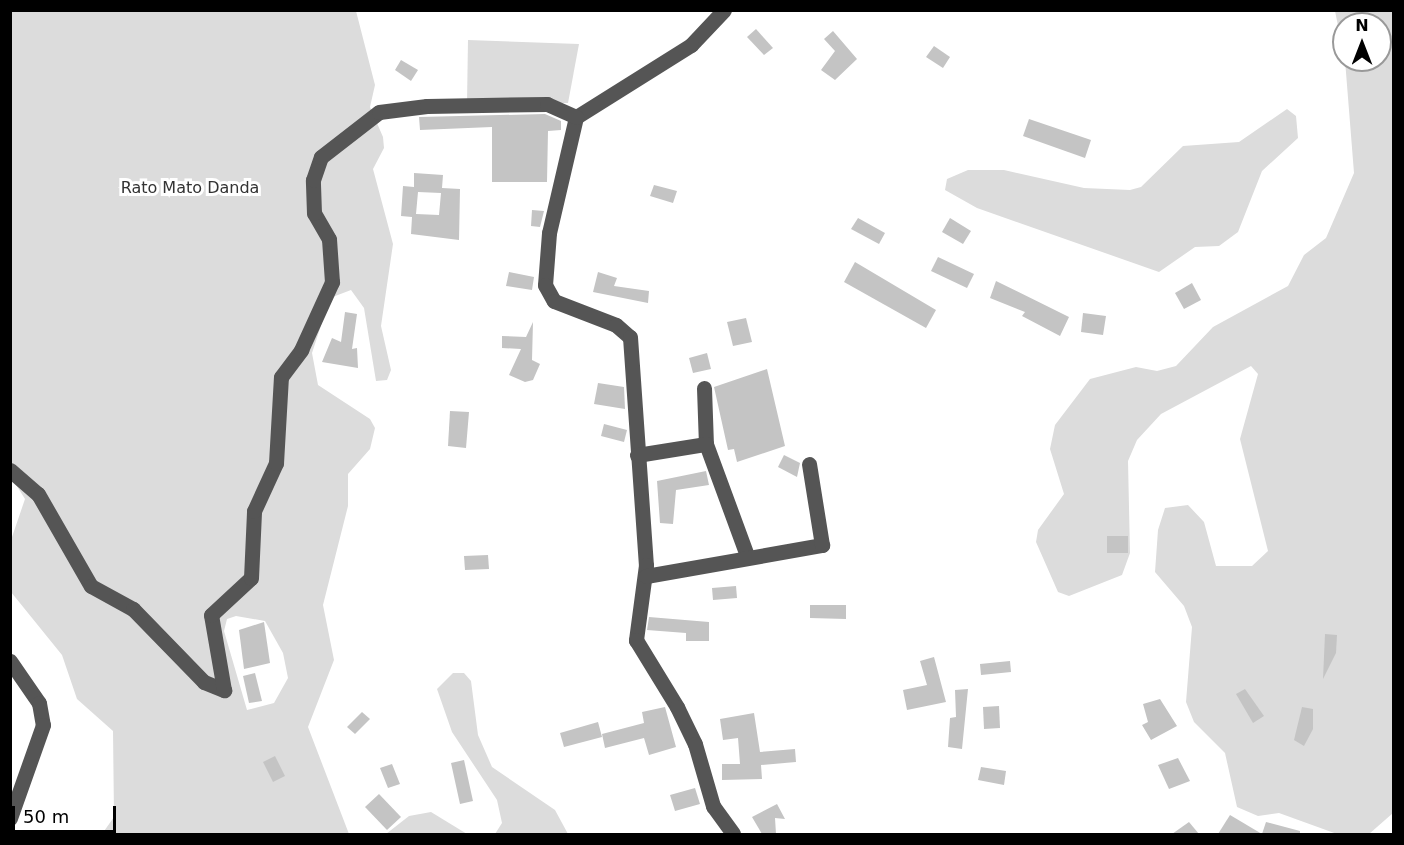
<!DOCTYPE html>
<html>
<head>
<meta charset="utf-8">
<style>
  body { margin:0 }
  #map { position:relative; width:1404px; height:845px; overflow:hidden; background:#fff; font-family:"DejaVu Sans",sans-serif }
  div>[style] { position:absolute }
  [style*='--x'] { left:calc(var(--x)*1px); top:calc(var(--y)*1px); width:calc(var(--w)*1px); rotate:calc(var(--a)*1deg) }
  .green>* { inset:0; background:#dcdcdc }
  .building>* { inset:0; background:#c4c4c4 }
  .minor>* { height:15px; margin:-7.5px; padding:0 7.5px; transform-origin:7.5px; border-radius:7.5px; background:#555 }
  span { translate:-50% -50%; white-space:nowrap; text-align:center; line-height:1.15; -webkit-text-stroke:6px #fff; paint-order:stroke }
  .park-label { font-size:16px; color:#333 }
  .frame { position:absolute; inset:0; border:12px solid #000; pointer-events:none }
  .north { position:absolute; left:1332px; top:12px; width:60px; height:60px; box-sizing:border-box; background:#fff; border:2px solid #999; border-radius:50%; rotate:0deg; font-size:16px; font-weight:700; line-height:24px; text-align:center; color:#000 }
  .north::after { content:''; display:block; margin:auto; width:21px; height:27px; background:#000; clip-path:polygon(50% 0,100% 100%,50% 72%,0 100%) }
  .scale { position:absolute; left:12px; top:806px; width:104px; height:27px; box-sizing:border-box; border:3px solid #000; border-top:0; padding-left:8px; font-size:18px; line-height:21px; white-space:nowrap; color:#000; -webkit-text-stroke:4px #fff; paint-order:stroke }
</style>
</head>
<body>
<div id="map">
  <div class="green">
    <div style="clip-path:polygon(evenodd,11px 11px,356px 11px,375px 85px,370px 107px,383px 137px,384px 148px,373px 169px,393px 244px,381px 326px,391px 370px,387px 380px,376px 381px,364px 308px,351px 290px,330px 298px,312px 353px,318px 385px,370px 419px,375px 428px,370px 449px,348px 474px,348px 506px,323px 605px,334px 660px,308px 727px,349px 834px,102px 834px,114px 817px,113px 731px,77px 699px,62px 655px,11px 592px,11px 540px,25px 499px,10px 475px,11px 11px,236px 616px,265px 621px,283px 653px,288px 678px,274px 703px,247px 710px,224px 631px,227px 619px,236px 616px)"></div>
    <div style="clip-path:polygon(1335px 11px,1393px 11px,1393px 813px,1369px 834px,1337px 834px,1279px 813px,1258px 816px,1237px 807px,1225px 753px,1194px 722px,1186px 702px,1192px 627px,1184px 606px,1155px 572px,1158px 530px,1165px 508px,1188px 505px,1204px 522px,1216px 566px,1252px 566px,1268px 551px,1240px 439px,1258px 374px,1251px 366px,1161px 414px,1137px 440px,1128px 461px,1130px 553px,1122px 575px,1069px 596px,1058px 592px,1036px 542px,1038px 530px,1064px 494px,1050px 449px,1055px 425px,1090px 379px,1136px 367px,1157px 371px,1176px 366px,1213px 327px,1288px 286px,1304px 255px,1326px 238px,1354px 173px,1345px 60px,1380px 60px,1380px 24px,1344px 24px,1344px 55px)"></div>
    <div style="clip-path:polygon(468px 40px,579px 44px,568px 103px,467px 103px)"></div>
    <div style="clip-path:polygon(1287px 109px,1296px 116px,1298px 138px,1262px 171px,1238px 232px,1219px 246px,1195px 247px,1159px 272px,977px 208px,945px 190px,947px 179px,968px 170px,1004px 170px,1084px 188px,1130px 190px,1141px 187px,1183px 146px,1239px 142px)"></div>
    <div style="clip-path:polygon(453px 673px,464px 673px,471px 681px,478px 735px,492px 767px,555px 810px,568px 834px,495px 834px,502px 823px,497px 800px,452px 732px,437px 689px)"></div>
    <div style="clip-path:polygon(431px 812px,467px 834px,386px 834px,409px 816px)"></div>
  </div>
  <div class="building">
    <div style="clip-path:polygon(756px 29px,773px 48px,764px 55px,747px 37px)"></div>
    <div style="clip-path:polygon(833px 31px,857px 59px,835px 80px,821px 70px,835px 51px,824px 39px)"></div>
    <div style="clip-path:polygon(934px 46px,950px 57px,943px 68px,926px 57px)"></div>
    <div style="clip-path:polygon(401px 60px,418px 70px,411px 81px,395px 70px)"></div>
    <div style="clip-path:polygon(545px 114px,561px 121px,561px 130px,548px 131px,547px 182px,492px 182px,492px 127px,420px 130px,419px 117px)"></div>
    <div style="clip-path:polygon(1029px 119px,1091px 140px,1085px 158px,1023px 136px)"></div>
    <div style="clip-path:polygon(evenodd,414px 173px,443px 175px,442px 188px,460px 189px,459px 240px,411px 234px,412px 217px,401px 216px,403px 186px,414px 187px,414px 173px,418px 192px,441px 193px,439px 215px,416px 214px,418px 192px)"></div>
    <div style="clip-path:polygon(654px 185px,677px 191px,673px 203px,650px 196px)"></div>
    <div style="clip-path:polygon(532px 210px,544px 211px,540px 227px,531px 226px)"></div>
    <div style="clip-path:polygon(858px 218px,885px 233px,879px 244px,851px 229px)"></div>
    <div style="clip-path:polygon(950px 218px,971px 231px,963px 244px,942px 232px)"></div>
    <div style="clip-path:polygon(938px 257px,974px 274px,967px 288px,931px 271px)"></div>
    <div style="clip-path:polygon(855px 262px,936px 310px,926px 328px,844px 282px)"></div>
    <div style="clip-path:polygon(509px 272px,534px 277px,532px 290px,506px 286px)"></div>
    <div style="clip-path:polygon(598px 272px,617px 278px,614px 286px,649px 291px,648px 303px,593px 292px)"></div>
    <div style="clip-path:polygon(996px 281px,1069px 317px,1060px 336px,1022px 316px,1025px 312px,990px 298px)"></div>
    <div style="clip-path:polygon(1192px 283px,1201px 300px,1184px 309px,1175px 293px)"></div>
    <div style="clip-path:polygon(345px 312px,357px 314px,352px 349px,357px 348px,358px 368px,322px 362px,332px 338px,341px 342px)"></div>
    <div style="clip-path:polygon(1083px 313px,1106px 316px,1103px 335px,1081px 332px)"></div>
    <div style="clip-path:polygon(746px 318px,752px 342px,733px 346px,727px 322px)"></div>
    <div style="clip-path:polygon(533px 322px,532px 360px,540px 364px,533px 380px,525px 382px,509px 375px,521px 349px,502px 348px,502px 336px,526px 337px)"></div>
    <div style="clip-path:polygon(707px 353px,711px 369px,693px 373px,689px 358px)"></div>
    <div style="clip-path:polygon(767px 369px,785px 446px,737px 462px,734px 449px,728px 450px,714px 387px)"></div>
    <div style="clip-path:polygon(598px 383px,624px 387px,625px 409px,594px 404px)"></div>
    <div style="clip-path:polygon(450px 411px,469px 412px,466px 448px,448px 446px)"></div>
    <div style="clip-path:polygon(604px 424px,627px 430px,624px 442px,601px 436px)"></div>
    <div style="clip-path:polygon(784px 455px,800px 463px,797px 477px,778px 467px)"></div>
    <div style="clip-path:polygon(706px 471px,709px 485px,676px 490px,673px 524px,660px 523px,657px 481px)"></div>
    <div style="clip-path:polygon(1107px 536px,1128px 536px,1128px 553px,1107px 553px)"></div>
    <div style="clip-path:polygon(488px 555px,489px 569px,465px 570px,464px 556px)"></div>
    <div style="clip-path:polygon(736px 586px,737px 598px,713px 600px,712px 588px)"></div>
    <div style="clip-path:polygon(810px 605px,846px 605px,846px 619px,810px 618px)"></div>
    <div style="clip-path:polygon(649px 617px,709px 622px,709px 641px,686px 641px,686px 633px,647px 630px)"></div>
    <div style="clip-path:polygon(264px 622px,270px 663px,244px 669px,239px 630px)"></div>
    <div style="clip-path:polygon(1325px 634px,1337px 635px,1336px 653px,1323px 679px)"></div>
    <div style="clip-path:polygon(934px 657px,946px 702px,907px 710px,903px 690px,927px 685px,920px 661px)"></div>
    <div style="clip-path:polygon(1010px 661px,1011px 672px,981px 675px,980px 664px)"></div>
    <div style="clip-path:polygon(255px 673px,262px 701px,249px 703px,243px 676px)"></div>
    <div style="clip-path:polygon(968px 689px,962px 749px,948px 747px,950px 718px,956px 717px,955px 690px)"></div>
    <div style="clip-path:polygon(1245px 689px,1264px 716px,1253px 723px,1236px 694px)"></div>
    <div style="clip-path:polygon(1160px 699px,1177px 726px,1151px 740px,1142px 725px,1148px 722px,1143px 704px)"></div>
    <div style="clip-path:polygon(999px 706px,1000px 728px,984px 729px,983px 707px)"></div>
    <div style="clip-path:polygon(665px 707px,676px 747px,649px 755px,644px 738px,605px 748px,602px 734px,644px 723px,642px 712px)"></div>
    <div style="clip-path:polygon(1302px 707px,1313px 709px,1313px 729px,1304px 746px,1294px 740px)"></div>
    <div style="clip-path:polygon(362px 712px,370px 719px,355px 734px,347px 727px)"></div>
    <div style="clip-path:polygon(754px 713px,760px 752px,795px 749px,796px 762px,761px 765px,762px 779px,722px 780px,722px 764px,740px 764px,738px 738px,723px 740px,720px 719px)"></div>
    <div style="clip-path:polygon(598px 722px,602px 737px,564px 747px,560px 733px)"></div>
    <div style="clip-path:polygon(275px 756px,285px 776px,273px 782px,263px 762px)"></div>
    <div style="clip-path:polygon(1178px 758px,1190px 781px,1169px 789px,1158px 765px)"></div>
    <div style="clip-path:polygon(464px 760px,473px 801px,460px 804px,451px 763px)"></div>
    <div style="clip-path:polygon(392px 764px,400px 784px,388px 788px,380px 768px)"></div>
    <div style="clip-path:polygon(981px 767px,1006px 771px,1004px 785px,978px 780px)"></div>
    <div style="clip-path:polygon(695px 788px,700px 804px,675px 811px,670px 795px)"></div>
    <div style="clip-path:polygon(379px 794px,401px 817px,387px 830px,365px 807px)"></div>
    <div style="clip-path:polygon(777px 804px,785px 819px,775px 818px,776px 834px,762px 834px,752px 817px)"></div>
    <div style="clip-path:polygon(1230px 815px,1262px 834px,1218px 834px)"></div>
    <div style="clip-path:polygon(1189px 822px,1199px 834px,1172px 834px)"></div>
    <div style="clip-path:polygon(1266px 822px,1300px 831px,1300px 834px,1262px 834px)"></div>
  </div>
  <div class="minor">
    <div style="--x:724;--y:10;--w:48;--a:133.3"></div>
    <div style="--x:691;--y:45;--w:136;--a:147.9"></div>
    <div style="--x:576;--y:117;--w:119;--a:103.1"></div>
    <div style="--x:549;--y:233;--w:52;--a:94.4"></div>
    <div style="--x:545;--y:285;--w:18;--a:61"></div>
    <div style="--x:554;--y:301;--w:66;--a:21.2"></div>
    <div style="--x:616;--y:325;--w:18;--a:41"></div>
    <div style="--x:630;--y:337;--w:229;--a:86"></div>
    <div style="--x:646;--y:565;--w:76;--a:97.6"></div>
    <div style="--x:636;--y:640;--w:79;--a:58.5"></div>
    <div style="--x:677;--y:707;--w:41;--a:64.1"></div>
    <div style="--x:695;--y:744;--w:65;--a:73.8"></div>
    <div style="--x:713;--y:806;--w:34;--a:54"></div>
    <div style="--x:704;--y:388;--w:56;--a:88"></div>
    <div style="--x:706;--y:444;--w:121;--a:69.8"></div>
    <div style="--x:637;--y:455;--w:70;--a:-9.1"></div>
    <div style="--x:10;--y:470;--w:37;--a:41"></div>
    <div style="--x:38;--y:494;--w:106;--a:60.1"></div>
    <div style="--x:91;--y:586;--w:48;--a:28.7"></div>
    <div style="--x:133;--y:609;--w:102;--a:45.8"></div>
    <div style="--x:204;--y:682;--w:22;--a:22"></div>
    <div style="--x:224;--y:690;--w:76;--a:-99.8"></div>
    <div style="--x:211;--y:615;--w:54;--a:-42.8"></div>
    <div style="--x:251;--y:578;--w:67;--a:-87.4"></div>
    <div style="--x:254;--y:511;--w:53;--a:-65.4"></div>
    <div style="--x:276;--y:463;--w:86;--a:-86.7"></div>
    <div style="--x:281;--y:377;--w:34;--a:-53"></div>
    <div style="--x:301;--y:350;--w:75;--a:-65.5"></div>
    <div style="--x:332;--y:282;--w:43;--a:-94"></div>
    <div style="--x:329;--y:239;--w:30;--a:-120"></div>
    <div style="--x:314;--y:213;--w:33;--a:-92"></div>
    <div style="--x:313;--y:180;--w:24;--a:-71"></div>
    <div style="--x:321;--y:157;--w:73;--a:-37.8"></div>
    <div style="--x:379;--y:112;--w:48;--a:-7.1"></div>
    <div style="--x:427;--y:106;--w:120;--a:-1"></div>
    <div style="--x:547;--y:104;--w:32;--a:24"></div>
    <div style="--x:646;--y:576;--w:179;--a:-10"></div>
    <div style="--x:822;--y:545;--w:82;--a:-99.1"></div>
    <div style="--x:10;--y:661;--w:51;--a:55.4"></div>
    <div style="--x:39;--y:703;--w:22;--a:80"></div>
    <div style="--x:43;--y:725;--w:99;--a:109.5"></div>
  </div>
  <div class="park-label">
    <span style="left:190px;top:188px">Rato Mato Danda</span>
  </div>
  <div class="frame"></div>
  <div class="north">N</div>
  <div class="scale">50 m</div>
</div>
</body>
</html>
